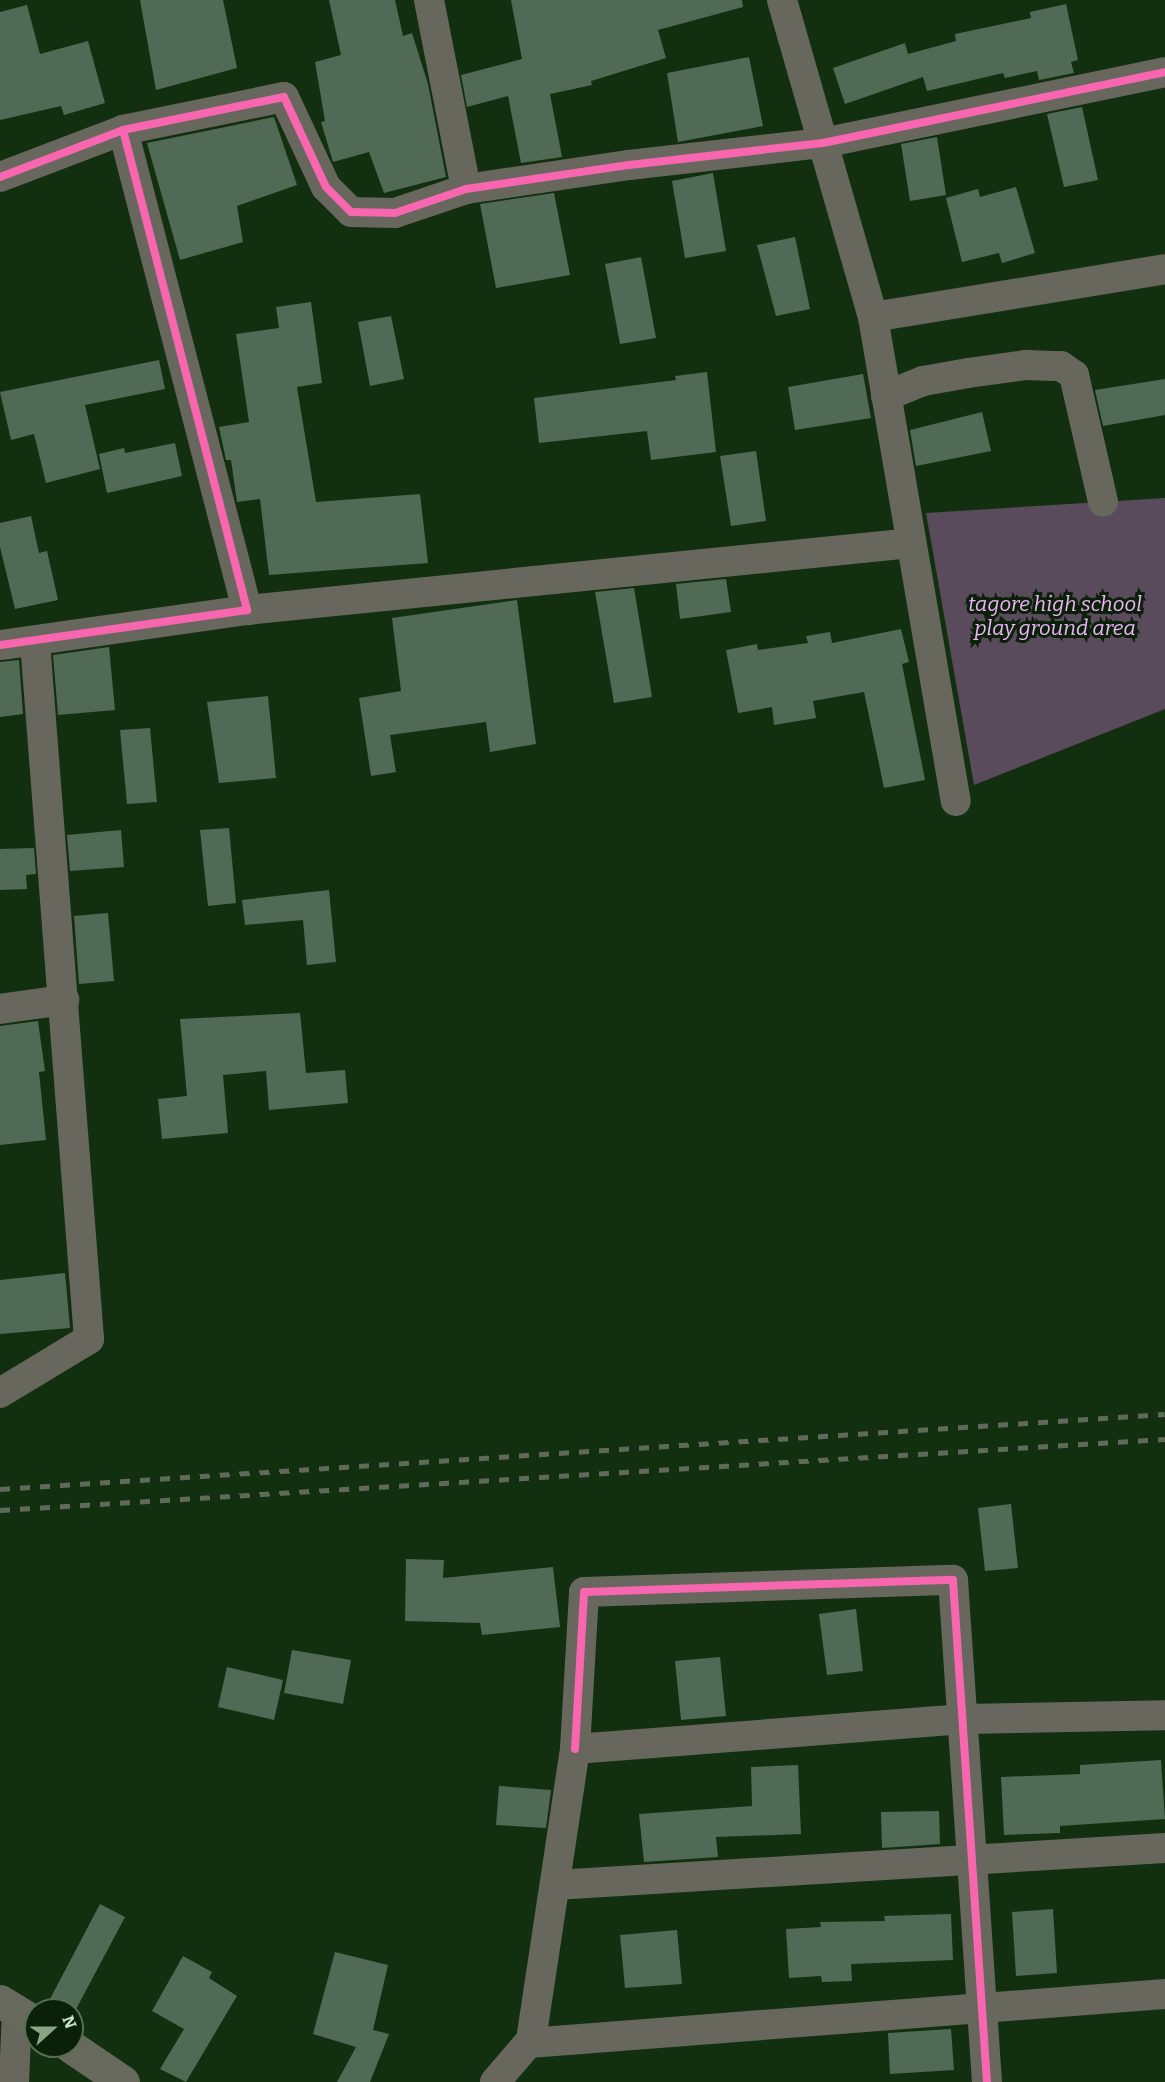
<!DOCTYPE html>
<html>
<head>
<meta charset="utf-8">
<style>
  body { margin:0 }
  #map { position:relative; width:1165px; height:2082px; overflow:hidden; background:#12300f; font-family:Bitter,serif }
  div>[style] { position:absolute }
  [style*='--x'] { left:calc(var(--x)*1px); top:calc(var(--y)*1px); width:calc(var(--w)*1px); rotate:calc(var(--a)*1deg) }
  .green>* { inset:0; background:#594a5c }
  .building>* { inset:0; background:#506a55 }
  .street>* { height:30px; margin:-15px; padding:0 15px; transform-origin:15px; border-radius:15px; background:#68675d }
  .secondary>* { height:33px; margin:-16.5px; padding:0 16.5px; transform-origin:16.5px; border-radius:16.5px; background:#66695c }
  .rail>* { height:4.5px; margin-top:-2.25px; transform-origin:0; background:repeating-linear-gradient(90deg,#606a5a 0 10px,transparent 0 20px) }
  .cycleway>* { height:8px; margin:-4px; padding:0 4px; transform-origin:4px; border-radius:4px; background:#f766af }
  span { translate:-50% -50%; white-space:nowrap; text-align:center; line-height:1.15; -webkit-text-stroke:6px #0b2008; paint-order:stroke }
  .park-label { font-size:21px; color:#eeb4f9; font-style:italic }
  .north { position:absolute; left:24px; top:1998px; width:60px; height:60px; box-sizing:border-box; background:#0b2008; border:2px solid #566e53; border-radius:50%; rotate:69deg; font-size:16px; font-weight:700; line-height:24px; text-align:center; color:#c7e2c3 }
  .north::after { content:''; display:block; margin:auto; width:21px; height:27px; background:#88a484; clip-path:polygon(50% 0,100% 100%,50% 72%,0 100%) }
</style>
</head>
<body>
<div id="map">
  <div class="green">
    <div style="clip-path:polygon(1165px 498px,1165px 709px,974px 785px,926px 513px)"></div>
  </div>
  <div class="building">
    <div style="clip-path:polygon(140px 0,223px 0,237px 68px,156px 90px)"></div>
    <div style="clip-path:polygon(329px 0,395px 0,403px 36px,412px 33px,428px 84px,446px 177px,384px 193px,369px 152px,333px 162px,321px 122px,325px 121px,315px 62px,341px 55px)"></div>
    <div style="clip-path:polygon(511px 0,742px 0,743px 7px,658px 30px,666px 58px,591px 81px,592px 85px,550px 94px,562px 157px,521px 163px,508px 96px,467px 107px,461px 75px,522px 59px)"></div>
    <div style="clip-path:polygon(1066px 4px,1078px 60px,1071px 62px,1074px 73px,1039px 80px,1037px 71px,1005px 78px,1003px 73px,927px 91px,923px 77px,845px 104px,833px 68px,905px 43px,908px 54px,956px 41px,955px 34px,1031px 18px,1030px 12px)"></div>
    <div style="clip-path:polygon(27px 5px,40px 54px,88px 41px,105px 103px,64px 115px,61px 106px,0 120px,0 12px)"></div>
    <div style="clip-path:polygon(749px 57px,763px 126px,678px 142px,667px 73px)"></div>
    <div style="clip-path:polygon(1082px 107px,1098px 180px,1064px 187px,1047px 114px)"></div>
    <div style="clip-path:polygon(274px 117px,297px 185px,237px 206px,243px 242px,180px 260px,147px 143px)"></div>
    <div style="clip-path:polygon(937px 137px,946px 195px,910px 201px,901px 144px)"></div>
    <div style="clip-path:polygon(713px 173px,726px 251px,685px 258px,672px 181px)"></div>
    <div style="clip-path:polygon(1016px 187px,1035px 253px,1002px 263px,999px 253px,962px 262px,946px 198px,978px 189px,980px 197px)"></div>
    <div style="clip-path:polygon(554px 193px,570px 275px,496px 288px,480px 204px)"></div>
    <div style="clip-path:polygon(795px 237px,810px 309px,776px 316px,757px 245px)"></div>
    <div style="clip-path:polygon(641px 257px,656px 338px,620px 344px,605px 264px)"></div>
    <div style="clip-path:polygon(311px 302px,322px 383px,297px 387px,316px 502px,420px 494px,428px 563px,269px 575px,260px 499px,237px 502px,231px 460px,226px 460px,219px 427px,249px 422px,236px 334px,279px 328px,276px 307px)"></div>
    <div style="clip-path:polygon(391px 316px,404px 379px,370px 386px,358px 322px)"></div>
    <div style="clip-path:polygon(159px 360px,165px 389px,85px 405px,100px 469px,46px 483px,34px 434px,11px 440px,0 392px)"></div>
    <div style="clip-path:polygon(707px 372px,716px 452px,651px 460px,647px 431px,539px 443px,534px 398px,676px 380px,675px 376px)"></div>
    <div style="clip-path:polygon(863px 374px,871px 418px,795px 430px,788px 387px)"></div>
    <div style="clip-path:polygon(1165px 379px,1165px 415px,1103px 426px,1095px 390px)"></div>
    <div style="clip-path:polygon(982px 412px,991px 451px,916px 466px,910px 430px)"></div>
    <div style="clip-path:polygon(175px 443px,182px 476px,107px 493px,99px 454px,124px 448px,125px 453px)"></div>
    <div style="clip-path:polygon(756px 451px,766px 521px,731px 526px,720px 456px)"></div>
    <div style="clip-path:polygon(31px 516px,39px 553px,47px 551px,58px 600px,15px 609px,0 547px,0 523px)"></div>
    <div style="clip-path:polygon(726px 579px,731px 612px,680px 619px,676px 584px)"></div>
    <div style="clip-path:polygon(634px 588px,652px 697px,614px 703px,595px 592px)"></div>
    <div style="clip-path:polygon(517px 600px,536px 744px,490px 752px,486px 722px,390px 735px,396px 772px,371px 776px,359px 698px,401px 691px,392px 618px)"></div>
    <div style="clip-path:polygon(901px 629px,909px 662px,902px 664px,925px 780px,884px 788px,864px 692px,813px 701px,816px 718px,774px 725px,772px 707px,738px 713px,726px 650px,757px 644px,758px 650px,808px 643px,806px 636px,830px 632px,832px 643px)"></div>
    <div style="clip-path:polygon(109px 647px,115px 710px,58px 715px,53px 655px)"></div>
    <div style="clip-path:polygon(19px 660px,23px 714px,0 717px,0 662px)"></div>
    <div style="clip-path:polygon(268px 696px,276px 778px,219px 783px,207px 702px)"></div>
    <div style="clip-path:polygon(150px 728px,157px 802px,127px 804px,120px 730px)"></div>
    <div style="clip-path:polygon(229px 828px,236px 903px,208px 906px,200px 830px)"></div>
    <div style="clip-path:polygon(121px 830px,124px 867px,70px 871px,67px 835px)"></div>
    <div style="clip-path:polygon(34px 848px,36px 874px,26px 875px,27px 889px,0 890px,0 849px)"></div>
    <div style="clip-path:polygon(329px 890px,336px 962px,307px 965px,303px 920px,245px 925px,242px 900px)"></div>
    <div style="clip-path:polygon(108px 913px,114px 981px,79px 984px,74px 916px)"></div>
    <div style="clip-path:polygon(300px 1013px,306px 1073px,345px 1070px,348px 1103px,269px 1110px,266px 1071px,223px 1075px,228px 1133px,162px 1139px,158px 1099px,187px 1096px,180px 1019px)"></div>
    <div style="clip-path:polygon(38px 1021px,45px 1071px,39px 1072px,46px 1140px,0 1145px,0 1026px)"></div>
    <div style="clip-path:polygon(65px 1273px,70px 1328px,0 1334px,0 1280px)"></div>
    <div style="clip-path:polygon(1011px 1504px,1018px 1568px,985px 1571px,978px 1508px)"></div>
    <div style="clip-path:polygon(406px 1559px,444px 1560px,443px 1578px,553px 1567px,560px 1627px,482px 1635px,480px 1623px,405px 1621px)"></div>
    <div style="clip-path:polygon(856px 1609px,863px 1671px,827px 1675px,819px 1614px)"></div>
    <div style="clip-path:polygon(292px 1650px,351px 1660px,343px 1704px,284px 1693px)"></div>
    <div style="clip-path:polygon(720px 1657px,726px 1716px,681px 1720px,675px 1661px)"></div>
    <div style="clip-path:polygon(227px 1667px,283px 1680px,274px 1720px,218px 1707px)"></div>
    <div style="clip-path:polygon(1161px 1760px,1165px 1819px,1060px 1826px,1060px 1833px,1004px 1835px,1001px 1777px,1080px 1774px,1080px 1765px)"></div>
    <div style="clip-path:polygon(798px 1765px,801px 1834px,716px 1837px,718px 1857px,644px 1862px,639px 1814px,752px 1806px,751px 1767px)"></div>
    <div style="clip-path:polygon(499px 1786px,551px 1790px,546px 1828px,496px 1825px)"></div>
    <div style="clip-path:polygon(939px 1811px,940px 1844px,882px 1848px,881px 1812px)"></div>
    <div style="clip-path:polygon(100px 1904px,125px 1917px,74px 2013px,50px 1999px)"></div>
    <div style="clip-path:polygon(1053px 1909px,1057px 1973px,1016px 1976px,1012px 1912px)"></div>
    <div style="clip-path:polygon(951px 1914px,953px 1960px,851px 1964px,852px 1981px,822px 1982px,821px 1976px,789px 1978px,786px 1929px,821px 1927px,820px 1922px,885px 1921px,884px 1916px)"></div>
    <div style="clip-path:polygon(677px 1930px,682px 1984px,625px 1988px,620px 1935px)"></div>
    <div style="clip-path:polygon(335px 1952px,388px 1965px,373px 2030px,389px 2034px,370px 2082px,337px 2082px,356px 2047px,313px 2034px)"></div>
    <div style="clip-path:polygon(183px 1956px,212px 1972px,209px 1978px,237px 1996px,186px 2082px,160px 2069px,184px 2029px,152px 2011px)"></div>
    <div style="clip-path:polygon(951px 2029px,954px 2070px,890px 2074px,888px 2033px)"></div>
  </div>
  <div class="street">
    <div style="--x:429;--y:0;--w:193;--a:78.9"></div>
    <div style="--x:782;--y:0;--w:330;--a:74"></div>
    <div style="--x:873;--y:317;--w:491;--a:80.3"></div>
    <div style="--x:123;--y:130;--w:164;--a:-11.6"></div>
    <div style="--x:284;--y:97;--w:99;--a:65"></div>
    <div style="--x:326;--y:187;--w:35;--a:45"></div>
    <div style="--x:351;--y:212;--w:44;--a:1.3"></div>
    <div style="--x:395;--y:213;--w:75;--a:-18.7"></div>
    <div style="--x:466;--y:189;--w:165;--a:-8.4"></div>
    <div style="--x:629;--y:165;--w:195;--a:-6.5"></div>
    <div style="--x:823;--y:143;--w:349;--a:-11.7"></div>
    <div style="--x:0;--y:177;--w:132;--a:-20.9"></div>
    <div style="--x:123;--y:130;--w:496;--a:75.5"></div>
    <div style="--x:247;--y:610;--w:249;--a:171.9"></div>
    <div style="--x:873;--y:317;--w:296;--a:-9.3"></div>
    <div style="--x:886;--y:396;--w:40;--a:-22"></div>
    <div style="--x:923;--y:381;--w:46;--a:-10.1"></div>
    <div style="--x:968;--y:373;--w:59;--a:-7.9"></div>
    <div style="--x:1026;--y:365;--w:35;--a:2"></div>
    <div style="--x:1061;--y:366;--w:16;--a:35"></div>
    <div style="--x:1074;--y:375;--w:130;--a:77.1"></div>
    <div style="--x:247;--y:610;--w:667;--a:-5.76"></div>
    <div style="--x:0;--y:1009;--w:65;--a:-8"></div>
    <div style="--x:0;--y:1393;--w:104;--a:-31.2"></div>
    <div style="--x:89;--y:1339;--w:699;--a:-94.43"></div>
    <div style="--x:575;--y:1749;--w:157;--a:-86.7"></div>
    <div style="--x:584;--y:1592;--w:369;--a:-1.9"></div>
    <div style="--x:953;--y:1580;--w:503;--a:86.13"></div>
    <div style="--x:555;--y:1885;--w:611;--a:-3.47"></div>
    <div style="--x:529;--y:2043;--w:638;--a:-4.41"></div>
    <div style="--x:14;--y:2082;--w:71;--a:-87.6"></div>
    <div style="--x:495;--y:2082;--w:55;--a:-49.4"></div>
    <div style="--x:531;--y:2040;--w:294;--a:-81.4"></div>
    <div style="--x:575;--y:1749;--w:390;--a:-4.4"></div>
    <div style="--x:964;--y:1719;--w:201;--a:-1.1"></div>
  </div>
  <div class="secondary">
    <div style="--x:0;--y:2001;--w:42;--a:31.4"></div>
    <div style="--x:70;--y:2046;--w:64;--a:34.2"></div>
  </div>
  <div class="rail">
    <div style="--x:0;--y:1489;--w:1167;--a:-3.68"></div>
    <div style="--x:0;--y:1510;--w:1167;--a:-3.49"></div>
  </div>
  <div class="cycleway">
    <div style="--x:123;--y:130;--w:164;--a:-11.6"></div>
    <div style="--x:284;--y:97;--w:99;--a:65"></div>
    <div style="--x:326;--y:187;--w:35;--a:45"></div>
    <div style="--x:351;--y:212;--w:44;--a:1.3"></div>
    <div style="--x:395;--y:213;--w:75;--a:-18.7"></div>
    <div style="--x:466;--y:189;--w:165;--a:-8.4"></div>
    <div style="--x:629;--y:165;--w:195;--a:-6.5"></div>
    <div style="--x:823;--y:143;--w:349;--a:-11.7"></div>
    <div style="--x:0;--y:177;--w:132;--a:-20.9"></div>
    <div style="--x:123;--y:130;--w:496;--a:75.5"></div>
    <div style="--x:247;--y:610;--w:249;--a:171.9"></div>
    <div style="--x:575;--y:1749;--w:157;--a:-86.7"></div>
    <div style="--x:584;--y:1592;--w:369;--a:-1.9"></div>
    <div style="--x:953;--y:1580;--w:503;--a:86.13"></div>
  </div>
  <div class="park-label">
    <span style="left:1055px;top:616px">tagore high school<br>play ground area</span>
  </div>
  <div class="north">N</div>
</div>
</body>
</html>
